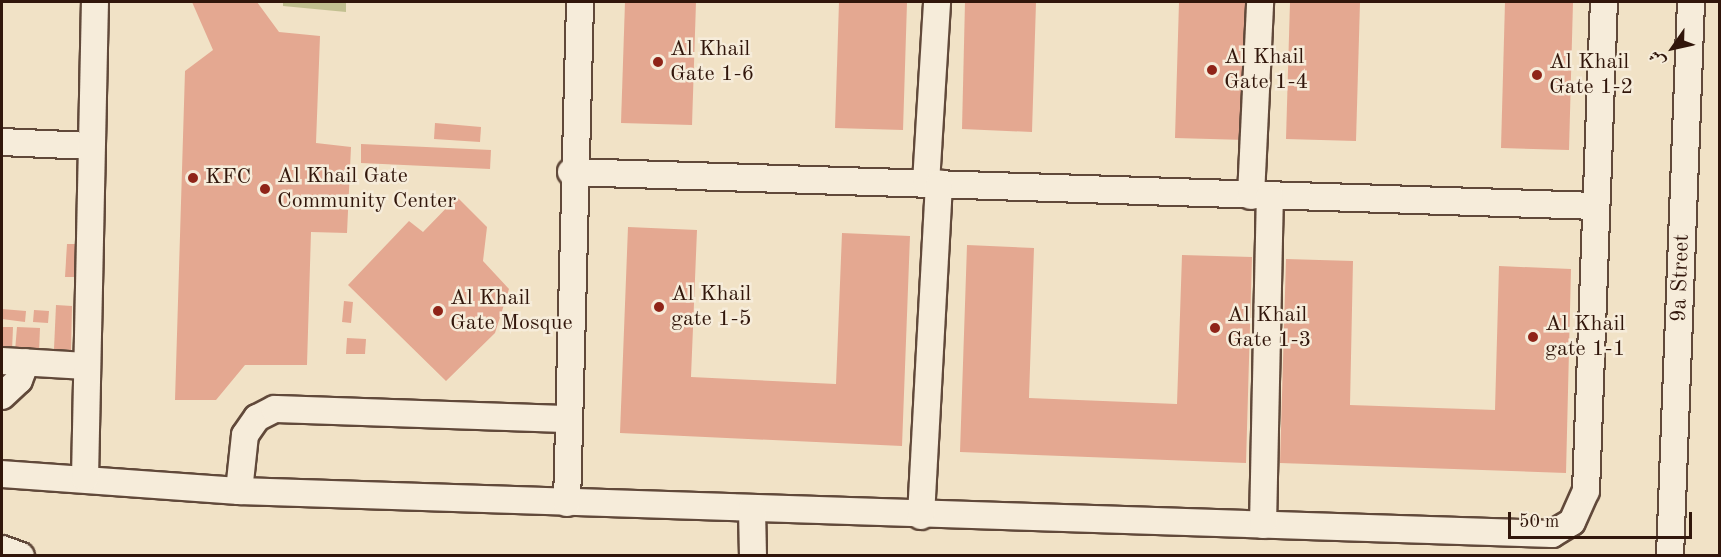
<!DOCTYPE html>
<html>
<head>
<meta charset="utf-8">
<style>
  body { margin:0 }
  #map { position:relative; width:1721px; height:557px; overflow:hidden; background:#f1e2c6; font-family:"Old Standard TT",Amiri,serif }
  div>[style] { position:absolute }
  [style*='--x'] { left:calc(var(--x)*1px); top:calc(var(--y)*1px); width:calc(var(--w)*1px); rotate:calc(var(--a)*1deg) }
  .green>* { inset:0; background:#c2c090 }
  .building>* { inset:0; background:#e4a891 }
  .roads { filter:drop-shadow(2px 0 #61493a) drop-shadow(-2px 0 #61493a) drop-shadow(0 2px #61493a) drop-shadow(0 -2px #61493a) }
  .minor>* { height:26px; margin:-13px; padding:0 13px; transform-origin:13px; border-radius:13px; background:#f6ecda }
  .dots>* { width:16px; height:16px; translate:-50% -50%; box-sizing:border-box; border:3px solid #f6ecda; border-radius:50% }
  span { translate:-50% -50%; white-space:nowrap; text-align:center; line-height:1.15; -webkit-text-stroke:5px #f6ecda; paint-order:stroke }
  .poi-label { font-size:22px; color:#31160b }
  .left { translate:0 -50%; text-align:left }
  .street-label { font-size:22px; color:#31160b }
  .frame { position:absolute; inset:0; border:3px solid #31160b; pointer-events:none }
  .north { position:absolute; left:1643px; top:18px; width:60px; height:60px; -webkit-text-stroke:4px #f6ecda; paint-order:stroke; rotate:236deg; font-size:16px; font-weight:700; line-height:24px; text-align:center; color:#31160b }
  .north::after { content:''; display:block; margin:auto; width:21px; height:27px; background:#31160b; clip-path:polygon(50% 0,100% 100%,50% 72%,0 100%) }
  .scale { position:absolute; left:1508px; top:512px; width:184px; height:27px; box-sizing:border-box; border:3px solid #31160b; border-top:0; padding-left:8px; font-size:18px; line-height:21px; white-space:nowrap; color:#31160b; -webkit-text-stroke:4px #f6ecda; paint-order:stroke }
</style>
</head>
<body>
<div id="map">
  <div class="green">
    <div style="clip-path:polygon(283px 2px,346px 2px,346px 12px,283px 6px)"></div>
  </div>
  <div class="building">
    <div style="clip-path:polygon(192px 2px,257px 2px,279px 32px,320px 36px,316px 143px,351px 147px,347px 233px,311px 232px,307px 365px,245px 365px,216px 400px,175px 400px,185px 71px,213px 50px)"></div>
    <div style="clip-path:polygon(625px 2px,696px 2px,692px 125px,621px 123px)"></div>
    <div style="clip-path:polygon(839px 2px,907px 2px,903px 130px,835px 128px)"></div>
    <div style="clip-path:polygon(965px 2px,1036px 2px,1032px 132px,962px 129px)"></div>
    <div style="clip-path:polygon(1179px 2px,1249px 2px,1246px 140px,1175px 138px)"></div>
    <div style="clip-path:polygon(1290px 2px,1360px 2px,1356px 141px,1286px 139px)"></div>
    <div style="clip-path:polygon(1505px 2px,1573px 2px,1569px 150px,1501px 148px)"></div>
    <div style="clip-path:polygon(435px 123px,481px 127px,480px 142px,434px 139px)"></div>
    <div style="clip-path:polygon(361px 144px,491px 150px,490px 169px,361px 163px)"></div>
    <div style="clip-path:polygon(457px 197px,487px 227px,483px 261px,509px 289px,495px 333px,446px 381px,348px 285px,409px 221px,423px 232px)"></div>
    <div style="clip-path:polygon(628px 227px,697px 230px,691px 377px,836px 384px,842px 233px,910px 236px,902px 446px,620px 433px)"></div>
    <div style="clip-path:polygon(67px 244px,77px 244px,76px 277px,65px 277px)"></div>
    <div style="clip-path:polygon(967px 245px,1034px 248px,1029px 398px,1177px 404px,1182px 255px,1252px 257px,1246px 463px,960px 452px)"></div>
    <div style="clip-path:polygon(1286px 259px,1353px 261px,1350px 405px,1495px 410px,1499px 266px,1571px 269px,1566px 473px,1280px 463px)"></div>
    <div style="clip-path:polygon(344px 301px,353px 302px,351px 323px,342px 322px)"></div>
    <div style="clip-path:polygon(56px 305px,72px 306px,71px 350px,54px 349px)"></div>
    <div style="clip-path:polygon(2px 309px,26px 311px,25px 322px,2px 319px)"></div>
    <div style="clip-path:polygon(34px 310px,49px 311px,48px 323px,33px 322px)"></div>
    <div style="clip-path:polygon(2px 327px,13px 327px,12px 351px,2px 351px)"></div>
    <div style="clip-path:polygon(17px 327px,40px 328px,39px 352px,15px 351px)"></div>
    <div style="clip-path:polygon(347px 338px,366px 339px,365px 354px,346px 354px)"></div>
  </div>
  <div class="roads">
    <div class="minor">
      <div style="--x:2;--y:142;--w:88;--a:2.6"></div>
      <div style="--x:571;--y:172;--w:1026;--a:1.9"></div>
      <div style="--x:926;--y:183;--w:181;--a:-86.5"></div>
      <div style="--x:1251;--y:196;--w:194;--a:-87.3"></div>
      <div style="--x:2;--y:361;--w:84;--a:3.4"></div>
      <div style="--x:2;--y:396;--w:23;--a:-43"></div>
      <div style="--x:19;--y:380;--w:19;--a:-69"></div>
      <div style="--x:2;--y:474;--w:238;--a:4.1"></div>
      <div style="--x:239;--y:491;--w:1314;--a:1.88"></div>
      <div style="--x:1552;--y:534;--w:23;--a:-31"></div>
      <div style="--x:1572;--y:522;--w:34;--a:-66"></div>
      <div style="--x:1586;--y:491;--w:489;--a:-87.9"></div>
      <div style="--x:85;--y:478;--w:476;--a:-88.8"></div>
      <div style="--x:239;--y:491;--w:56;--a:-83.9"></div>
      <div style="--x:245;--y:435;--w:21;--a:-55"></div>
      <div style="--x:257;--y:418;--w:20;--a:-27"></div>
      <div style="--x:275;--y:409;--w:291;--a:2"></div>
      <div style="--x:567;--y:503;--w:501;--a:-88.51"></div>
      <div style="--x:752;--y:509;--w:47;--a:88.8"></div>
      <div style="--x:921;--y:516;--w:333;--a:-86.9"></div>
      <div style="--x:1263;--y:525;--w:329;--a:-88.8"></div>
      <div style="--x:2;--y:549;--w:20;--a:20"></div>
      <div style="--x:1670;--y:556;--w:554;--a:-87.83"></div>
    </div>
  </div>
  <div class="dots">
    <div style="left:658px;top:62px;background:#8f2418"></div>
    <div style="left:1212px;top:70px;background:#8f2418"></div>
    <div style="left:1537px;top:75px;background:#8f2418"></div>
    <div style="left:193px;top:178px;background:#8f2418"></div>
    <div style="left:265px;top:189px;background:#8f2418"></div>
    <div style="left:659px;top:307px;background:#8f2418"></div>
    <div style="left:438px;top:311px;background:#8f2418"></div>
    <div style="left:1215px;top:328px;background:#8f2418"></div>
    <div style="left:1533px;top:337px;background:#8f2418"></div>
  </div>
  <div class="poi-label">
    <span class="left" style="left:670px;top:62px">Al Khail<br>Gate 1-6</span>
    <span class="left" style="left:1224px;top:70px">Al Khail<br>Gate 1-4</span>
    <span class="left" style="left:1549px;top:75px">Al Khail<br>Gate 1-2</span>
    <span class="left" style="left:277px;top:189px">Al Khail Gate<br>Community Center</span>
    <span class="left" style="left:205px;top:178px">KFC</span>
    <span class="left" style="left:671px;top:307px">Al Khail<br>gate 1-5</span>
    <span class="left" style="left:450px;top:311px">Al Khail<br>Gate Mosque</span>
    <span class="left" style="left:1227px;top:328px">Al Khail<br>Gate 1-3</span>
    <span class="left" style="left:1545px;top:337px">Al Khail<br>gate 1-1</span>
  </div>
  <div class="street-label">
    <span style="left:1681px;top:278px;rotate:-88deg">9a Street</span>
  </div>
  <div class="frame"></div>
  <div class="north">ش</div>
  <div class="scale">50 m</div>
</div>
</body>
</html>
